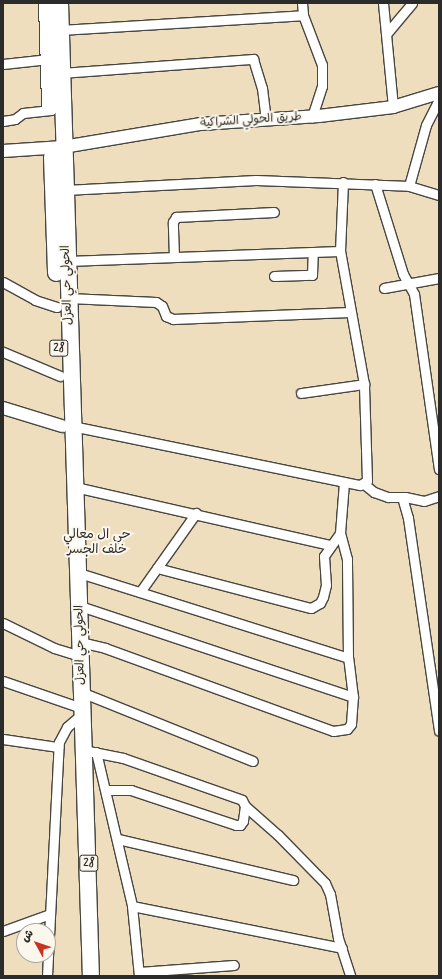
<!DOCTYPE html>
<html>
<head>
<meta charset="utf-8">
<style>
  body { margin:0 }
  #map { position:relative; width:442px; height:979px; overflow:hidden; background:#eedebd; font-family:Mynerve,"Playpen Sans Arabic",sans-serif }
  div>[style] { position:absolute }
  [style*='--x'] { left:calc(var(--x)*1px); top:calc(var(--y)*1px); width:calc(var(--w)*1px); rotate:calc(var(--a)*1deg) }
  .roads { filter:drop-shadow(1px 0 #484641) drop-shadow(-1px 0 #484641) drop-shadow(0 1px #484641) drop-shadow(0 -1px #484641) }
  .street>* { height:9px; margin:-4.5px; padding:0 4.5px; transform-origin:4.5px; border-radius:4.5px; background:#fff }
  .secondary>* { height:12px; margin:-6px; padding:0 6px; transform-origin:6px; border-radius:6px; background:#fff }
  .highway>* { height:16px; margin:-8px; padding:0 8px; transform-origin:8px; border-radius:8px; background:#fff }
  span { translate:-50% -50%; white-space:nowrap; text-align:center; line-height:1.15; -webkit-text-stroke:4px #fbf7ec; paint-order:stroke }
  .shield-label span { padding:1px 3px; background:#fbf7ec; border:1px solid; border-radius:3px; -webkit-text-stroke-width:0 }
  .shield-label { font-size:11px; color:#2b2b2b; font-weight:700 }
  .street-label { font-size:12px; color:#2b2b2b }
  .neighbourhood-label { font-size:13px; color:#2b2b2b }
  .frame { position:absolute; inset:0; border:4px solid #2b2b2b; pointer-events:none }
  .north { position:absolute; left:16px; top:923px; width:40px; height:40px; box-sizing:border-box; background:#fbf7ec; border:1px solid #a8a59f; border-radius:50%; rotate:310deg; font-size:11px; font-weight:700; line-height:16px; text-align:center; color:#2b2b2b }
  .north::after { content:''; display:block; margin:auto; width:14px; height:18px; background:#c8321e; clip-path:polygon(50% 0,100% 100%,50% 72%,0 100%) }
</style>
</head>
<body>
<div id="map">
  <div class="roads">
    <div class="street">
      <div style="--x:302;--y:3;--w:12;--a:85"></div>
      <div style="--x:303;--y:15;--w:53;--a:69.2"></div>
      <div style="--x:322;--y:65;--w:21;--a:90"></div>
      <div style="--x:322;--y:86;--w:33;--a:108"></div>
      <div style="--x:383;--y:3;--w:104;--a:84.5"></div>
      <div style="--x:60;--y:30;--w:243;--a:-3.5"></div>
      <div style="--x:387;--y:33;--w:39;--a:-50"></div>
      <div style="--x:3;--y:64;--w:46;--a:-6.2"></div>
      <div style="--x:61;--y:73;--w:193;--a:-4.2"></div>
      <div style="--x:253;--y:59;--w:30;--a:73"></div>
      <div style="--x:262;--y:88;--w:32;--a:83"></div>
      <div style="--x:3;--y:121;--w:12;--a:-9"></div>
      <div style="--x:15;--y:119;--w:10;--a:-37"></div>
      <div style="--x:23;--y:113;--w:28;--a:-6"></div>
      <div style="--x:375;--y:184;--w:94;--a:72.7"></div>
      <div style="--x:403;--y:274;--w:23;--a:61"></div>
      <div style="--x:414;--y:294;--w:177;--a:81.9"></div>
      <div style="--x:409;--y:186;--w:63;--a:-74.4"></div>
      <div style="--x:426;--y:125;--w:29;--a:-63"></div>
      <div style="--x:65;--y:190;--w:191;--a:-3"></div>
      <div style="--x:256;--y:180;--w:153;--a:2.2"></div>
      <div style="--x:409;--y:186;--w:31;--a:17"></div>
      <div style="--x:174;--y:257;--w:35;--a:-92"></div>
      <div style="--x:173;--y:222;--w:6;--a:-59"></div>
      <div style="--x:176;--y:217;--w:98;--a:-2.9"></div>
      <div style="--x:67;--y:261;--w:273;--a:-2.1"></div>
      <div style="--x:274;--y:276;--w:38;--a:-2"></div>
      <div style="--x:312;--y:275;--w:23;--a:-88"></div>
      <div style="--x:3;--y:282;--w:37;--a:29"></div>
      <div style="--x:35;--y:300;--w:23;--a:18"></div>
      <div style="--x:384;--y:288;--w:56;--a:-10.3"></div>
      <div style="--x:68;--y:298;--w:88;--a:2.6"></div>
      <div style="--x:156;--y:302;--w:7;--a:34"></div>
      <div style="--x:162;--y:306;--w:11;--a:68"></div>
      <div style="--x:166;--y:316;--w:8;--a:23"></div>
      <div style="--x:173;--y:319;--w:177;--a:-2.3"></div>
      <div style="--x:3;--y:352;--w:62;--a:22.8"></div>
      <div style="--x:301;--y:393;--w:64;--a:-8.1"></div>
      <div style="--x:72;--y:426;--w:294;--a:11.6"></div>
      <div style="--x:360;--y:485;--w:8;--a:-30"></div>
      <div style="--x:367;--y:481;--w:97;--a:-91.8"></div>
      <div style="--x:364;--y:384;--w:135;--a:-100.2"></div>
      <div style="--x:340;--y:251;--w:69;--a:-87.5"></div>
      <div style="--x:364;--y:484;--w:13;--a:39"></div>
      <div style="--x:374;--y:492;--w:15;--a:20"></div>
      <div style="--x:388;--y:497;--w:17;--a:0"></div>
      <div style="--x:405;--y:497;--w:19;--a:12"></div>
      <div style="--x:424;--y:501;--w:16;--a:-18"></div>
      <div style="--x:75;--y:487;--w:262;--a:12.8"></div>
      <div style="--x:402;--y:497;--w:22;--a:74"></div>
      <div style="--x:408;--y:518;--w:215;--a:81.7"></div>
      <div style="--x:157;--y:568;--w:159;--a:14.6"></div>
      <div style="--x:311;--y:608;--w:10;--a:-29"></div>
      <div style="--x:320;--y:603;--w:7;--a:-63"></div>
      <div style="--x:323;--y:597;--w:12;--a:-76"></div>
      <div style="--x:326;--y:585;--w:29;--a:-94"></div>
      <div style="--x:324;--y:556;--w:28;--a:-55"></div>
      <div style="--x:79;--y:573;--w:282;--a:17.5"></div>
      <div style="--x:140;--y:592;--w:97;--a:-54.7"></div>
      <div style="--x:80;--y:606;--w:288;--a:18.4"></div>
      <div style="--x:3;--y:623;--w:57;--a:26.1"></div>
      <div style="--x:54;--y:648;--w:21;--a:17"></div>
      <div style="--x:80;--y:642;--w:26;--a:13"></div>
      <div style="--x:105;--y:648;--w:243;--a:20"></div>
      <div style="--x:333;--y:731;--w:14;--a:-8"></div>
      <div style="--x:347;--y:729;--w:6;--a:-51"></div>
      <div style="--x:351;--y:724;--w:27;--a:-86"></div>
      <div style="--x:353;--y:697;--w:39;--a:-97"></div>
      <div style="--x:348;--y:658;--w:99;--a:-90.6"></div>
      <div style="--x:347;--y:559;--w:27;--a:-105"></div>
      <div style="--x:340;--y:533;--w:51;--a:-85.5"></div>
      <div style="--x:3;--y:681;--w:83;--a:18.9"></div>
      <div style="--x:81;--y:692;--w:185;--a:21.9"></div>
      <div style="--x:3;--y:739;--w:56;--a:8.3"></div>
      <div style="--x:83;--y:750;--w:41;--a:11.3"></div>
      <div style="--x:123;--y:758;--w:126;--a:19.4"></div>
      <div style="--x:242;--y:800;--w:7;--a:63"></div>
      <div style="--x:245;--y:806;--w:15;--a:98"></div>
      <div style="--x:243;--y:821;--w:5;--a:127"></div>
      <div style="--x:240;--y:825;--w:4;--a:180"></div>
      <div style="--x:236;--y:825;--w:111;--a:-161.6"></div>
      <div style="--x:131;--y:790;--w:25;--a:180"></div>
      <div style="--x:96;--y:752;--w:158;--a:76.8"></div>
      <div style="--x:132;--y:906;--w:70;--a:84.3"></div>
      <div style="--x:245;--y:806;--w:44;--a:41.3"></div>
      <div style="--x:278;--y:835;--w:67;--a:45.6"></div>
      <div style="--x:325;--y:883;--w:12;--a:66"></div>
      <div style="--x:330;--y:894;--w:45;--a:79.7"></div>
      <div style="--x:338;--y:938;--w:40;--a:72"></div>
      <div style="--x:118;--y:839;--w:180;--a:13.2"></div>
      <div style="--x:132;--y:906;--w:214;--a:11.3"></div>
      <div style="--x:3;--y:931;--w:50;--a:-19.9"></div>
      <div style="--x:139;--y:972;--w:95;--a:-4.2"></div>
      <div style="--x:47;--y:976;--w:234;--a:-87.1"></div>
      <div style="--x:59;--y:742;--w:17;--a:-62"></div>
      <div style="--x:67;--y:727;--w:20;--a:-41"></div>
    </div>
    <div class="secondary">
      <div style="--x:3;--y:151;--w:60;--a:-3.8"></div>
      <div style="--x:63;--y:147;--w:140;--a:-9.5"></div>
      <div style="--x:201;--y:124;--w:118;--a:-3.9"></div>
      <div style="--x:319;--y:116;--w:75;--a:-6.9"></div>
      <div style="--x:393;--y:107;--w:48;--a:-16.9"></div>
      <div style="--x:3;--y:408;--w:62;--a:17"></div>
    </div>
    <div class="highway">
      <div style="--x:47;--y:3;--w:104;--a:88.3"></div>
      <div style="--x:60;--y:3;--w:973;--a:88.18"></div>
      <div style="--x:52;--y:157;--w:116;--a:88"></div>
    </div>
  </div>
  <div class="shield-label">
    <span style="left:59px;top:348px">28</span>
    <span style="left:89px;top:863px">28</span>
  </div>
  <div class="street-label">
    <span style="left:251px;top:121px;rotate:-4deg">طريق الحولي الشراكية</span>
    <span style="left:68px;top:285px;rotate:-92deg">الحولي حي العزل</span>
    <span style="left:81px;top:645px;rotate:-91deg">الحولي حي العزل</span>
  </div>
  <div class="neighbourhood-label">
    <span style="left:97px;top:543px">حي ال معالي<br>خلف الجسر</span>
  </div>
  <div class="frame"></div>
  <div class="north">ش</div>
</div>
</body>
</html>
